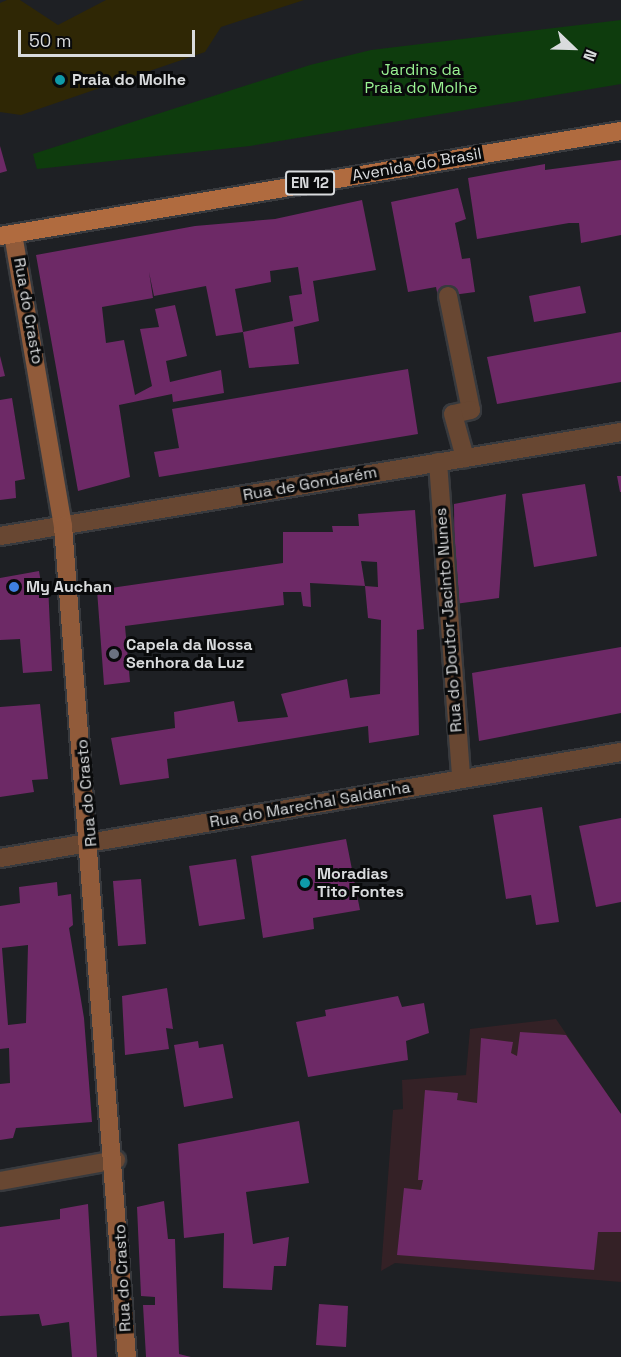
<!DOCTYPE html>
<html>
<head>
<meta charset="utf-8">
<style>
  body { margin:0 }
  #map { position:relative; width:621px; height:1357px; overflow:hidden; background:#1e2024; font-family:"Space Grotesk",sans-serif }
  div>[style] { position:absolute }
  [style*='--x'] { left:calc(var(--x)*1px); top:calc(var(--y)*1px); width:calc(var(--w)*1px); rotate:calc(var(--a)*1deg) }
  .education>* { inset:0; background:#342126 }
  .green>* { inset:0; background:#0e3c0d }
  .sand>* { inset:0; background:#2f2705 }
  .building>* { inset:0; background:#6d2966 }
  .roads { filter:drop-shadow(2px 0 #383a3e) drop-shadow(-2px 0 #383a3e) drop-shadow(0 2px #383a3e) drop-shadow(0 -2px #383a3e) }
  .street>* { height:18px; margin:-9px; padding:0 9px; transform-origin:9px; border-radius:9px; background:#684732 }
  .secondary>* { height:18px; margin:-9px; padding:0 9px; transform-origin:9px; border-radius:9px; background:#915b3a }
  .primary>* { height:18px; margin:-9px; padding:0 9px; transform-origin:9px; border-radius:9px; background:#b06b3f }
  .dots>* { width:16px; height:16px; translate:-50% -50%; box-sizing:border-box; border:3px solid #090a0b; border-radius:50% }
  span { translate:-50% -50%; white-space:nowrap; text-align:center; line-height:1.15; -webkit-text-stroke:6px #090a0b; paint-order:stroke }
  .shield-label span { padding:2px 4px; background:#090a0b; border:2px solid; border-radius:4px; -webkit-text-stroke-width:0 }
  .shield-label { font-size:15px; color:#d9dbdd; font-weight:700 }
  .park-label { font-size:16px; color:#9af393 }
  .poi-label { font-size:16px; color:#d9dbdd; font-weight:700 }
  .left { translate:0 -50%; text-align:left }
  .street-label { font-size:16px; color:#d9dbdd }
  .north { position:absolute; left:543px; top:18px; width:60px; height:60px; -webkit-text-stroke:4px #090a0b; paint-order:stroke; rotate:113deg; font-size:16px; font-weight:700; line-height:24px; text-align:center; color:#d9dbdd }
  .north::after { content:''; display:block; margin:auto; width:21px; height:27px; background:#d9dbdd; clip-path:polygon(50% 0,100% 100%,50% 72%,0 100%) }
  .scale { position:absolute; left:18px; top:30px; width:177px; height:27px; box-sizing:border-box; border:3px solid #d9dbdd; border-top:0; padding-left:8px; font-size:18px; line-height:21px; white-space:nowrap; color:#d9dbdd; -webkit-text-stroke:4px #090a0b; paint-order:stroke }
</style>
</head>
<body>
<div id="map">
  <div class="education">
    <div style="clip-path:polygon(556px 1019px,621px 1114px,621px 1282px,395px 1263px,381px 1271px,393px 1110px,403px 1109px,402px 1080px,466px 1075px,470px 1029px)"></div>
  </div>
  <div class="green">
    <div style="clip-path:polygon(621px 20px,621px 84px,250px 146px,37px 169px,33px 154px,310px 65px,371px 50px)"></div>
  </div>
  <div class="sand">
    <div style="clip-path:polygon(7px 0,20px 0,58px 25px,106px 0,304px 0,221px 27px,205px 52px,21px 115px,0 112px,0 3px)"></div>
  </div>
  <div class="building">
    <div style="clip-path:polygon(0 146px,7px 171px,0 173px)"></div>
    <div style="clip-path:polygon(621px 160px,621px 235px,581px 243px,579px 223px,569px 223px,477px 239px,468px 178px,545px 164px,545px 170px)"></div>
    <div style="clip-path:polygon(458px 188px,466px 219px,455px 223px,462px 259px,470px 258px,475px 292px,438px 297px,436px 287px,408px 292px,391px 202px)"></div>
    <div style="clip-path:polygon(362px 200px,376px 270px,313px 281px,319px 321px,294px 327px,299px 364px,249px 368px,243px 332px,293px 321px,289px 296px,302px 294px,298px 267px,270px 271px,271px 282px,235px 289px,243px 332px,216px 336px,206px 286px,154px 296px,149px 272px,153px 298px,102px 307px,106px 343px,124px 340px,135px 395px,152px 386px,140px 329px,159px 327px,155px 309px,175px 305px,187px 356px,166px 361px,170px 382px,221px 370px,224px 393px,173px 402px,172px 394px,119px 405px,130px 477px,78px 491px,36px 255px,195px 226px,275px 219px)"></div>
    <div style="clip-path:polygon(580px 286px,586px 313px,534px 322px,529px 296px)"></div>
    <div style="clip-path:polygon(621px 332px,621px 382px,497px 404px,487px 357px)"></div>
    <div style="clip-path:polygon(0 356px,5px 376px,0 377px)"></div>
    <div style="clip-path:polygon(408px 369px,418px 434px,159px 477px,154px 452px,179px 448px,172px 409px)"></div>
    <div style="clip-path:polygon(12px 398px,25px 479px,15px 481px,16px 498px,0 500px,0 400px)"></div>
    <div style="clip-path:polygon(617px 476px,621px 476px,621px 492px,620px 492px)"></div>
    <div style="clip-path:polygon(585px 484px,597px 556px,534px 567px,522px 494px)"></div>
    <div style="clip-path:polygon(506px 494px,499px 598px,455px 604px,454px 504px)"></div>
    <div style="clip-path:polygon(415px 510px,424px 629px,417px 630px,419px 735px,369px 743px,368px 726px,167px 759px,169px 778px,120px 785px,111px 738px,175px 728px,174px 712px,234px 701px,238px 722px,288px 717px,281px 694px,347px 679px,350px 698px,380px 694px,381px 620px,368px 618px,365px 586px,378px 587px,377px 562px,361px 561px,365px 586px,310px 583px,311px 607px,303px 606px,301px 592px,283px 592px,284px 605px,125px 626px,130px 682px,104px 685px,97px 590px,283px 563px,283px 532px,333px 532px,332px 526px,359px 526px,358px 514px)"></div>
    <div style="clip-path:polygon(39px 571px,41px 583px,48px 584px,52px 671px,23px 673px,20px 639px,0 640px,0 578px)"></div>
    <div style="clip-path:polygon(621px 647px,621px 713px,479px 741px,472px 673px)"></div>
    <div style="clip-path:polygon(40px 704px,48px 779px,32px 780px,34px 792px,0 797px,0 707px)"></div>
    <div style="clip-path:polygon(542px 807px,559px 922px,536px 925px,531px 895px,506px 899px,493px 815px)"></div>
    <div style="clip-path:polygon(621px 818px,621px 902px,596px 907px,579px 826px)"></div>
    <div style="clip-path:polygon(346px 839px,360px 910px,313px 918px,314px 929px,263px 938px,251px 856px)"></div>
    <div style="clip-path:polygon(236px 859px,245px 919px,199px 926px,189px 866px)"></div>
    <div style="clip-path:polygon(141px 879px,146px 944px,118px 946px,113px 881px)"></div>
    <div style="clip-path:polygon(evenodd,57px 882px,58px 896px,71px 894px,73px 925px,69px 928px,84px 1018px,92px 1122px,16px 1128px,13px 1138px,0 1140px,0 1084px,10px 1083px,9px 1048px,0 1049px,0 906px,20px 903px,19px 887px,57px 882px,28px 945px,26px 1023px,8px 1025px,2px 948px,28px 945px)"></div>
    <div style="clip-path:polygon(167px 988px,173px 1029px,166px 1028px,169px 1049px,125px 1055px,122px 996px)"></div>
    <div style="clip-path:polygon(398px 996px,402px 1007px,424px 1003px,429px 1033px,406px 1041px,408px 1060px,308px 1077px,296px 1022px,326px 1016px,325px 1010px)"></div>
    <div style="clip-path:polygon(520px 1032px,566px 1035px,621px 1114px,621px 1232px,598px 1232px,594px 1270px,397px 1255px,404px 1188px,421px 1190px,423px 1180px,418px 1180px,425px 1090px,458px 1093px,457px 1100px,477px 1103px,481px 1038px,513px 1042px,511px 1053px,517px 1056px)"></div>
    <div style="clip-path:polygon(198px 1041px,199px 1048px,223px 1044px,233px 1098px,184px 1107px,174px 1045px)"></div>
    <div style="clip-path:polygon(299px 1121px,309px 1183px,246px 1192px,253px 1244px,289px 1237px,286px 1266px,274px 1266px,272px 1290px,223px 1288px,224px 1233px,184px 1238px,178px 1144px)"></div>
    <div style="clip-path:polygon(164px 1201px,168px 1239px,175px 1239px,179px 1354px,191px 1357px,146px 1357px,143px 1305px,155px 1305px,155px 1297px,141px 1296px,137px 1207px)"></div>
    <div style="clip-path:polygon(88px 1204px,97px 1357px,72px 1357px,69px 1322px,42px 1326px,39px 1314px,0 1316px,0 1227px,60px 1219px,60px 1209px)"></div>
    <div style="clip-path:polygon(319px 1304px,348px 1306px,346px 1347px,316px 1345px)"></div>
  </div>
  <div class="roads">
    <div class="street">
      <div style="--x:448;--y:296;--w:116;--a:78.6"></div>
      <div style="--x:471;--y:410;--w:18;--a:167"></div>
      <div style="--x:453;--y:414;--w:46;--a:74.7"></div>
      <div style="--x:438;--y:462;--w:317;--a:85.8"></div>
      <div style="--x:0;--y:536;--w:630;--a:-9.51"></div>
      <div style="--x:0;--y:858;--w:630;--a:-9.69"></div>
      <div style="--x:0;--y:1181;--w:118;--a:-10.3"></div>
    </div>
    <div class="secondary">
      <div style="--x:13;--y:234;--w:296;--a:80.3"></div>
      <div style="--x:63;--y:526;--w:833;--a:85.6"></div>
    </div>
    <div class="primary">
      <div style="--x:0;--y:236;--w:630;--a:-9.6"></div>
    </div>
  </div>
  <div class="dots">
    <div style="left:60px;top:80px;background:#0f9aa8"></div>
    <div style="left:14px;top:587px;background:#3f7fe0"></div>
    <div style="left:114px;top:654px;background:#6b7280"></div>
    <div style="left:305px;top:883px;background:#0f9aa8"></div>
  </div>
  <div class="shield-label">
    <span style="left:310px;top:183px">EN 12</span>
  </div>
  <div class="park-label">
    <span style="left:421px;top:79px">Jardins da<br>Praia do Molhe</span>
  </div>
  <div class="poi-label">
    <span class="left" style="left:72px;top:80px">Praia do Molhe</span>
    <span class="left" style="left:26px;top:587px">My Auchan</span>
    <span class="left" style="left:126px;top:654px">Capela da Nossa<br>Senhora da Luz</span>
    <span class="left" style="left:317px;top:883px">Moradias<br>Tito Fontes</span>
  </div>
  <div class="street-label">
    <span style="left:417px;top:165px;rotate:-10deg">Avenida do Brasil</span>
    <span style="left:28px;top:311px;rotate:80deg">Rua do Crasto</span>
    <span style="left:310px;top:484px;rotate:-10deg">Rua de Gondarém</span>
    <span style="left:449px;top:620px;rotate:-94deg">Rua do Doutor Jacinto Nunes</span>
    <span style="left:87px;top:793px;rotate:-95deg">Rua do Crasto</span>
    <span style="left:310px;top:805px;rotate:-10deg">Rua do Marechal Saldanha</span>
    <span style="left:123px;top:1278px;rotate:-93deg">Rua do Crasto</span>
  </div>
  <div class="north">N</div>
  <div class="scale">50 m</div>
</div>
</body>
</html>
